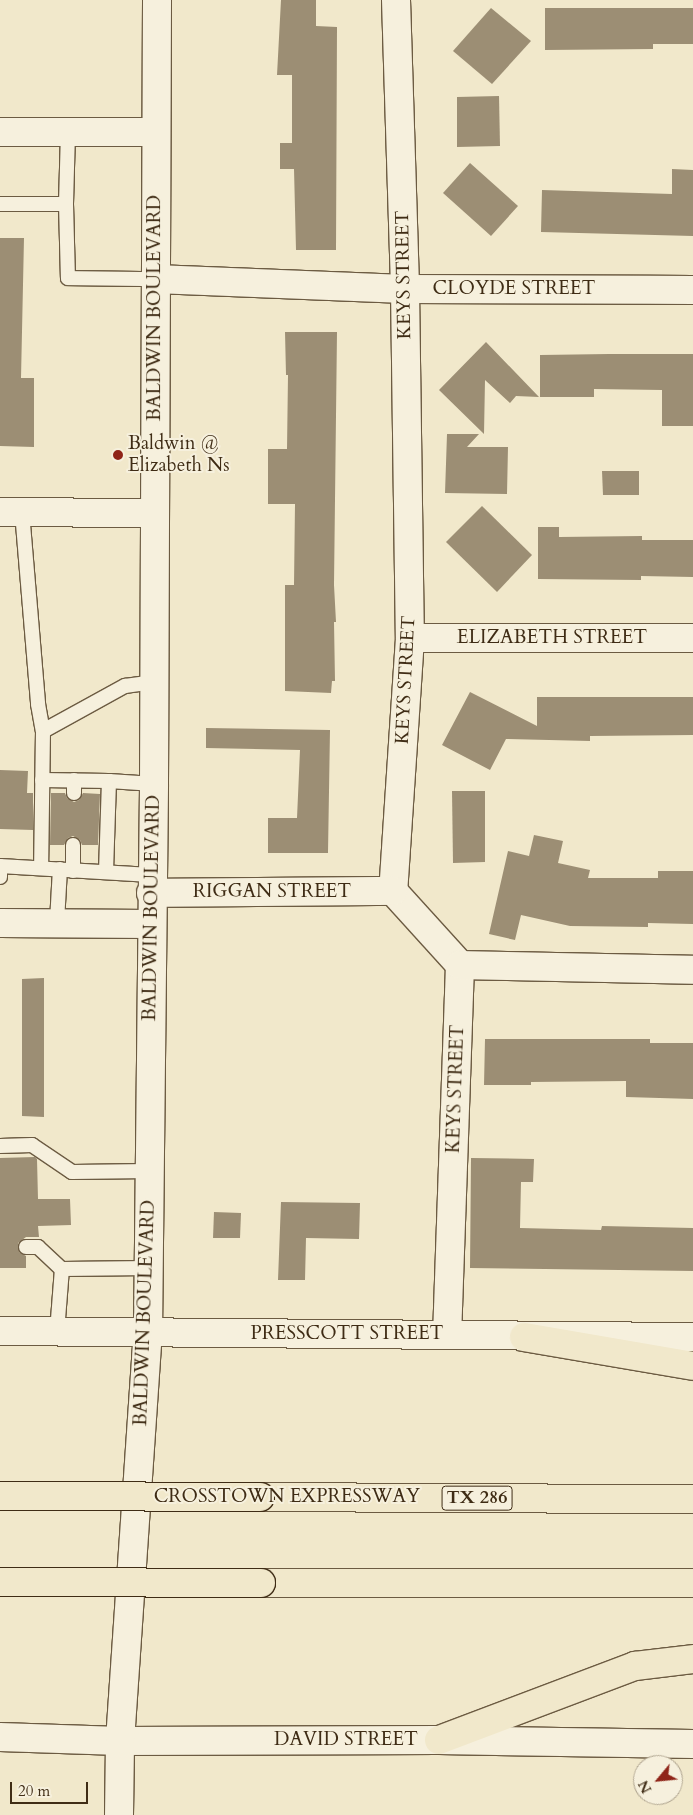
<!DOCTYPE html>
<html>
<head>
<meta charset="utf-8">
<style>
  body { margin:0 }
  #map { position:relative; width:693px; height:1815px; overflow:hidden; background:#f1e8cb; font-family:Cardo,serif }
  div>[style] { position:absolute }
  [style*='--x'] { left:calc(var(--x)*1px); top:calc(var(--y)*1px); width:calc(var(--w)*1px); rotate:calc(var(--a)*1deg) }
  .building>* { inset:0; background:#9c8e74 }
  .roads { filter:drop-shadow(1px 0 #6c5b42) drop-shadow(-1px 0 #6c5b42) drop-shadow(0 1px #6c5b42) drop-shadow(0 -1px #6c5b42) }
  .service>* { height:14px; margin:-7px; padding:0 7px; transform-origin:7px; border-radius:7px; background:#f6f0dd }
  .minor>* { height:28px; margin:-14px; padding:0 14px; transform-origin:14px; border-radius:14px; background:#f6f0dd }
  .secondary>* { height:28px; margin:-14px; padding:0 14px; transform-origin:14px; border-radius:14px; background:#f6f0dd }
  .motorway>* { height:28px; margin:-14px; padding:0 14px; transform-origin:14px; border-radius:14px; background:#f1e8cb }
  .bridges { filter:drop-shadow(1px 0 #3f2c15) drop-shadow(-1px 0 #3f2c15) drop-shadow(0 1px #3f2c15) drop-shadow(0 -1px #3f2c15) }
  .motorway-bridge>* { height:28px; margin:-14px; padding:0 14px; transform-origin:14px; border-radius:14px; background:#f1e8cb }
  .dots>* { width:14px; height:14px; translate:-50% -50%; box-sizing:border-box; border:2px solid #f6f0dd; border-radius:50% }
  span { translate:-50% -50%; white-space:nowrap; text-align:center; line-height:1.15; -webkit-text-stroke:4px #f6f0dd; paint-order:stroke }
  .shield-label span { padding:1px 4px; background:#f6f0dd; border:1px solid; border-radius:4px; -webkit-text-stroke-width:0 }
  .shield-label { font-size:18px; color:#3f2c15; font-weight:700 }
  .street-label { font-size:19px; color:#3f2c15 }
  .poi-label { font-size:19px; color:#3f2c15 }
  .left { translate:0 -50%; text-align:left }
  .north { position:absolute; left:633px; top:1755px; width:50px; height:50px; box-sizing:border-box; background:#f6f0dd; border:1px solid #ada28d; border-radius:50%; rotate:242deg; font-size:14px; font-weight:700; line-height:20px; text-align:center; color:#3f2c15 }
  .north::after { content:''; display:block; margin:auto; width:18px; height:22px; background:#8f2418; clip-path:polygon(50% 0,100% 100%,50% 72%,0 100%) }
  .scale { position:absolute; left:10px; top:1782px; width:78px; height:22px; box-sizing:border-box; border:2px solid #3f2c15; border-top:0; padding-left:6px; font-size:15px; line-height:18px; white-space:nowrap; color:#3f2c15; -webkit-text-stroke:4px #f6f0dd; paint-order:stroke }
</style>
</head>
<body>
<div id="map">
  <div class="building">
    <div style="clip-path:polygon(281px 0,316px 0,316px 26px,337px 27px,336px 250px,296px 250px,294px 169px,280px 169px,280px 143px,292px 143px,292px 75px,277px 75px)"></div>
    <div style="clip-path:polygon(491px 8px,531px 41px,492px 84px,453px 51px)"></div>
    <div style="clip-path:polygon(545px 8px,693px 8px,693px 44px,653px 44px,653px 49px,545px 50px)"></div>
    <div style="clip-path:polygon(499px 96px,500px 146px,457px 147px,457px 97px)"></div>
    <div style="clip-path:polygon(470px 163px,518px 206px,491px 236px,443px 193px)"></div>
    <div style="clip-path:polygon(672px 169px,693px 170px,693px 236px,541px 232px,542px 190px,672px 194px)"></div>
    <div style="clip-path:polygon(0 238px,24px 238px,21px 378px,34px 378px,34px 447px,0 446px)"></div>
    <div style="clip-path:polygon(285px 332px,337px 332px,334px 585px,336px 622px,334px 622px,335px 681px,332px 681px,331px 693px,285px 691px,285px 585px,294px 585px,295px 504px,268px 504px,268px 449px,287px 449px,288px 375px,286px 375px)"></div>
    <div style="clip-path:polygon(486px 342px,539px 397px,516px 396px,510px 403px,485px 380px,484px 434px,439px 390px)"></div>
    <div style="clip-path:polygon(609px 354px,693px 354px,693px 426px,662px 426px,662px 390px,594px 389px,594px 397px,540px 397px,540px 355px)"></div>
    <div style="clip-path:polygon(447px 434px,479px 434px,467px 447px,508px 447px,507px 494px,445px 493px)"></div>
    <div style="clip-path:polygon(602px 471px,639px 471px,639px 495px,603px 495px)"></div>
    <div style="clip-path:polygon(482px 506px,532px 555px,497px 592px,446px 542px)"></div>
    <div style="clip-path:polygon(538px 527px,559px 527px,559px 537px,642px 536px,642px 540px,693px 540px,693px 577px,641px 576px,641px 580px,538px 579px)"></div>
    <div style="clip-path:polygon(470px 692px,537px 726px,537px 697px,693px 697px,693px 735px,590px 736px,590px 741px,506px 739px,490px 770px,442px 745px)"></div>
    <div style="clip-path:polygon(206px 728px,330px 730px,328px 853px,268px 853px,268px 818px,297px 818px,300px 750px,206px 748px)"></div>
    <div style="clip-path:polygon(0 770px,28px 771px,27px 793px,33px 793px,33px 830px,0 829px)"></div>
    <div style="clip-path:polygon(452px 791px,485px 791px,485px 862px,453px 863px)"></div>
    <div style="clip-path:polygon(51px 793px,65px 793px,67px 798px,74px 802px,79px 800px,83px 793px,100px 794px,98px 845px,82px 845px,80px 840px,73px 836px,68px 838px,64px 845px,50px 845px)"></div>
    <div style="clip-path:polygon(534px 835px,563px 841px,558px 863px,590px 870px,588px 878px,658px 878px,658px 871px,693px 871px,693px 924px,648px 923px,648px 927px,570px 926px,521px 915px,515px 940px,489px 934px,508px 851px,529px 856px)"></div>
    <div style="clip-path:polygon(44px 978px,44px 1117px,22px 1116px,22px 979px)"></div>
    <div style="clip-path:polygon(485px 1039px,650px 1039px,650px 1043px,693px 1043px,693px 1099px,626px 1097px,626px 1081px,531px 1082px,531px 1085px,484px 1085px)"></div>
    <div style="clip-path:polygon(35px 1157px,37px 1159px,38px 1199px,70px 1199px,71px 1225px,38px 1226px,39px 1237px,26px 1237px,18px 1243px,19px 1252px,26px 1256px,26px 1268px,0 1268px,0 1158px)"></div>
    <div style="clip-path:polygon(471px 1158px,534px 1159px,533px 1182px,521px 1182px,520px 1228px,601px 1230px,602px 1226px,693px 1228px,693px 1271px,470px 1268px)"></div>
    <div style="clip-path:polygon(281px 1202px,360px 1203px,359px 1239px,306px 1238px,305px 1280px,278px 1280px)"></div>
    <div style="clip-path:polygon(214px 1212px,241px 1213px,240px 1238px,213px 1238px)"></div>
  </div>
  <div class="roads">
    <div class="service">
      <div style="--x:68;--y:132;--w:72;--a:91.6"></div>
      <div style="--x:66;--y:204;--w:74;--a:88.5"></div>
      <div style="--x:68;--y:278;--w:87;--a:0.7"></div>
      <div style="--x:0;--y:204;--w:66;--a:0"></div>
      <div style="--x:22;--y:512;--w:193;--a:85.2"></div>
      <div style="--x:38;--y:704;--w:27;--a:80"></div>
      <div style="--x:43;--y:731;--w:136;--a:90.8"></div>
      <div style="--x:43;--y:731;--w:94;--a:-28.8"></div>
      <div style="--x:125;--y:686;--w:28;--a:-8"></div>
      <div style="--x:42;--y:780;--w:67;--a:0.9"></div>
      <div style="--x:109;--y:781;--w:91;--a:91.9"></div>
      <div style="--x:74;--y:780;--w:13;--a:90"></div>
      <div style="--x:109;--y:781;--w:45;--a:3.8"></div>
      <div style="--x:73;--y:871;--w:26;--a:-90"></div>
      <div style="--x:0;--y:877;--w:11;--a:-90"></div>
      <div style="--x:0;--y:866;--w:151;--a:3.4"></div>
      <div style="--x:57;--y:922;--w:53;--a:-86.8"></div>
      <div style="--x:0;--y:1146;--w:32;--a:-2"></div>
      <div style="--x:32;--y:1145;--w:48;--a:34"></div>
      <div style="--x:72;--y:1172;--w:77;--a:-0.7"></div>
      <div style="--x:26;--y:1247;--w:12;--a:0"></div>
      <div style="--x:38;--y:1247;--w:33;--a:43"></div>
      <div style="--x:57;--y:1332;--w:63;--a:-85.5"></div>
      <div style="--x:62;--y:1269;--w:87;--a:-0.7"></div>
    </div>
    <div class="minor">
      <div style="--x:396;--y:0;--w:289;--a:88.2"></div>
      <div style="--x:405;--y:289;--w:349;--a:89.2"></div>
      <div style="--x:410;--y:638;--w:254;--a:93.8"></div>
      <div style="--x:393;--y:891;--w:100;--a:47.8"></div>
      <div style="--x:460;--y:965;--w:369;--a:92"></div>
      <div style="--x:0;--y:132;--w:156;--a:0"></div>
      <div style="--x:155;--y:279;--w:250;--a:2.3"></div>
      <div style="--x:405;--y:289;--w:288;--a:0.2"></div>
      <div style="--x:0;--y:512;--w:153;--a:0.4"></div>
      <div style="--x:410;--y:638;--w:283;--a:0"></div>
      <div style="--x:151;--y:893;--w:242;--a:-0.5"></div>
      <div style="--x:0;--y:923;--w:151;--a:0.4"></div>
      <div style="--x:460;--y:965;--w:233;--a:1.2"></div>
    </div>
    <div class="secondary">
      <div style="--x:0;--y:1331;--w:693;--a:0.5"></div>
      <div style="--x:0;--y:1737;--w:120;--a:1.9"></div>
      <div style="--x:120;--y:1741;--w:319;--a:-0.2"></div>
      <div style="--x:439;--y:1740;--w:254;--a:0.9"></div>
      <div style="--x:119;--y:1815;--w:74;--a:-89.2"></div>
      <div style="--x:120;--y:1741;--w:409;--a:-86.1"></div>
      <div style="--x:148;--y:1333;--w:549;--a:-89.37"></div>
      <div style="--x:154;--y:784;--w:784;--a:-89.78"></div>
    </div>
    <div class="motorway">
      <div style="--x:524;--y:1337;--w:171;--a:9.7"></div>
      <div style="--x:260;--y:1497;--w:433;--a:0.3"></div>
      <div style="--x:261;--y:1583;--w:432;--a:0"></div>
      <div style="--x:439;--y:1740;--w:210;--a:-20.7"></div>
      <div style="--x:635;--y:1666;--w:58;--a:-6.9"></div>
    </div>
  </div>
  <div class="bridges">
    <div class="motorway-bridge">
      <div style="--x:0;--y:1496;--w:260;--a:0.2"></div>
      <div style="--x:0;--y:1582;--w:261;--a:0.2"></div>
    </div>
  </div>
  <div class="dots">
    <div style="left:118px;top:455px;background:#8f2418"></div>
  </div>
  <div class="shield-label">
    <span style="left:477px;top:1498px">TX 286</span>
  </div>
  <div class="street-label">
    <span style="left:404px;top:275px;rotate:-91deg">KEYS STREET</span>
    <span style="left:514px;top:289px">CLOYDE STREET</span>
    <span style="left:155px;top:308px;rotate:-90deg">BALDWIN BOULEVARD</span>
    <span style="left:552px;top:638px">ELIZABETH STREET</span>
    <span style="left:406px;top:680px;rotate:-87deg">KEYS STREET</span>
    <span style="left:272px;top:892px">RIGGAN STREET</span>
    <span style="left:152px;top:908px;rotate:-89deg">BALDWIN BOULEVARD</span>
    <span style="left:456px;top:1089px;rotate:-88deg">KEYS STREET</span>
    <span style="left:145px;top:1313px;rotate:-88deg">BALDWIN BOULEVARD</span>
    <span style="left:347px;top:1334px">PRESSCOTT STREET</span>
    <span style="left:287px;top:1497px">CROSSTOWN EXPRESSWAY</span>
    <span style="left:346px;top:1740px">DAVID STREET</span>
  </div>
  <div class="poi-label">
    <span class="left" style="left:128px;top:455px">Baldwin @<br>Elizabeth Ns</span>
  </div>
  <div class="north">N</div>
  <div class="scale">20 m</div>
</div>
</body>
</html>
